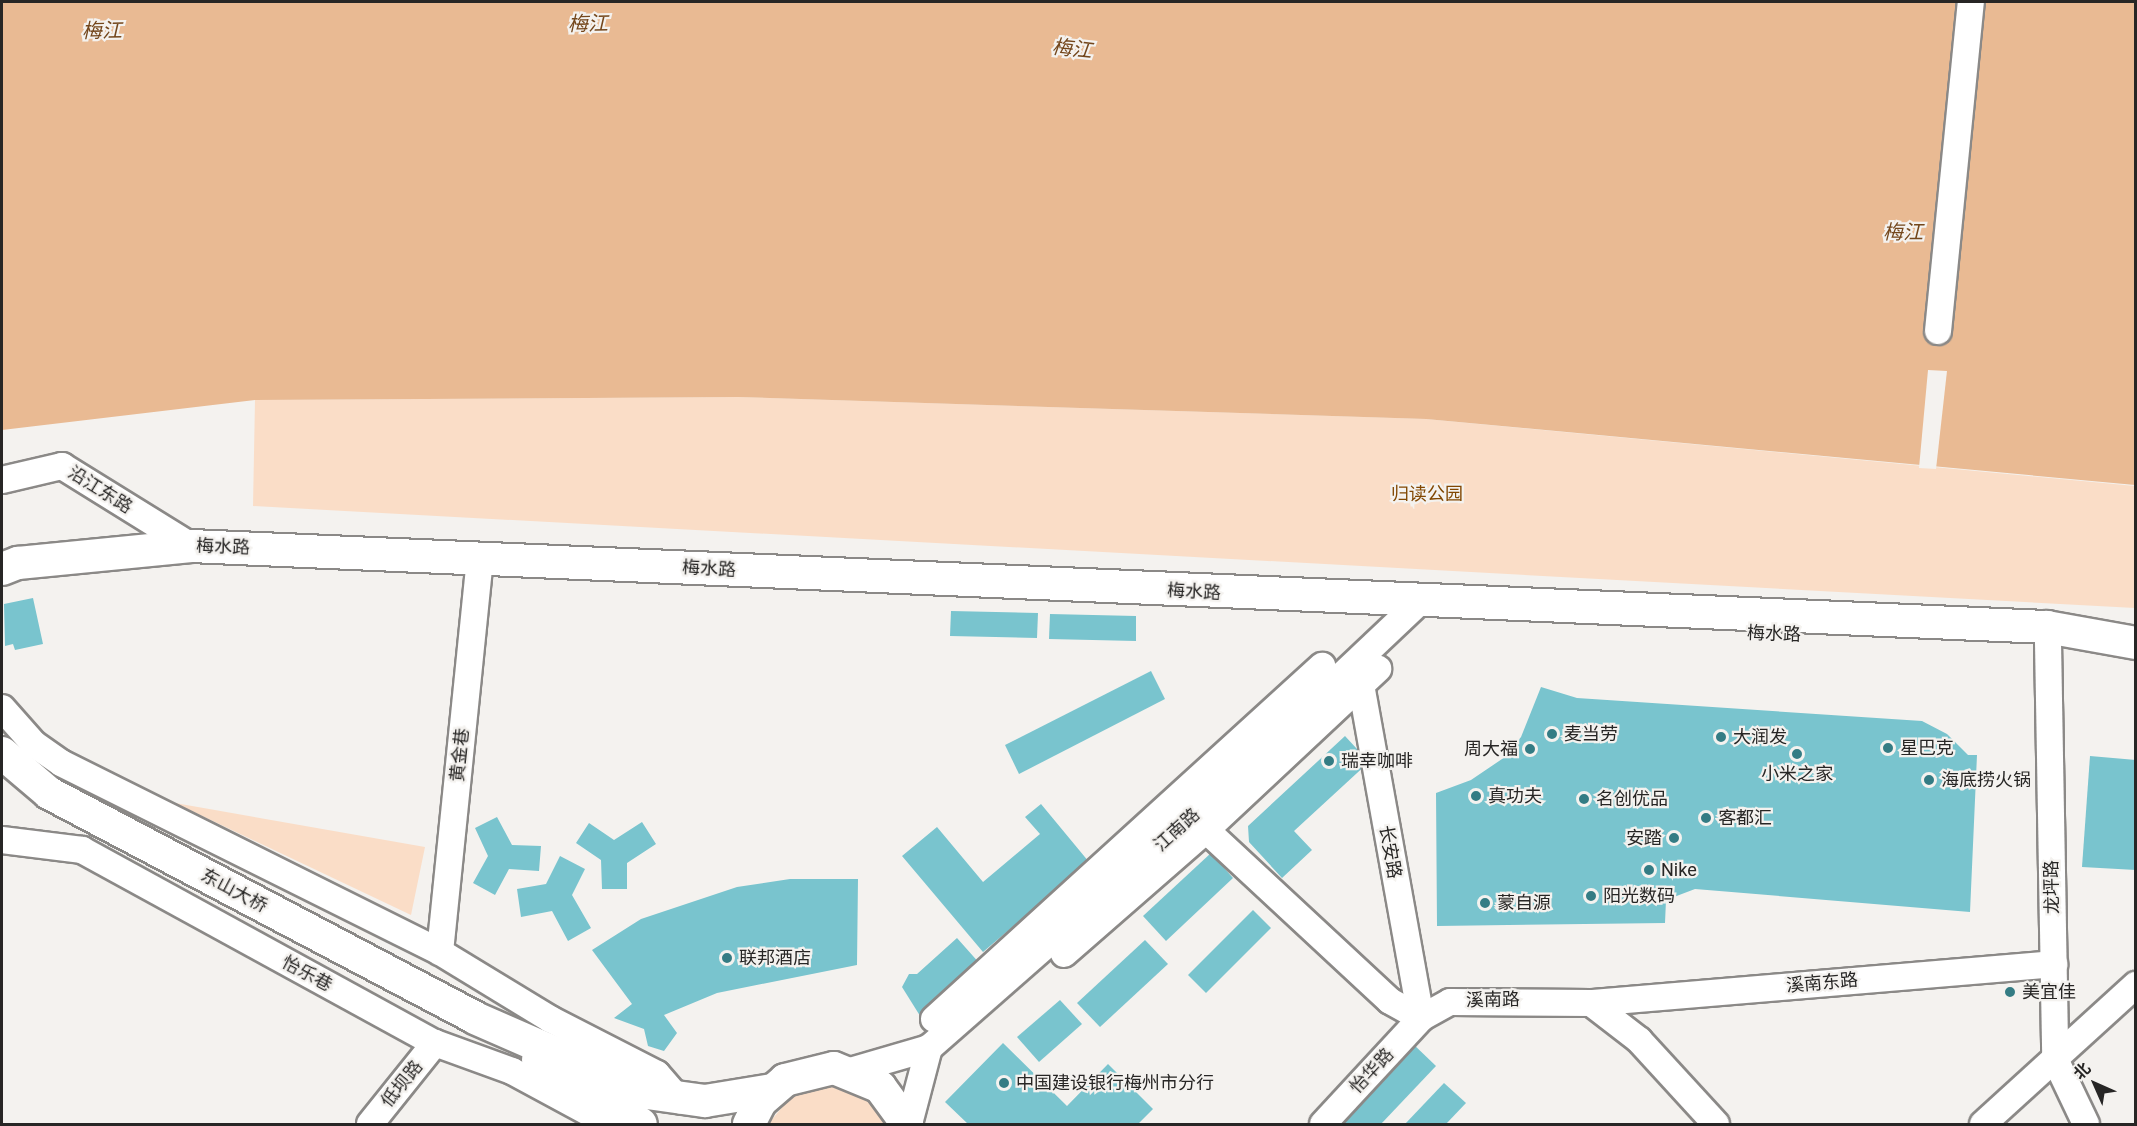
<!DOCTYPE html>
<html>
<head>
<meta charset="utf-8">
<style>
  body { margin:0 }
  #map { position:relative; width:2137px; height:1126px; overflow:hidden; background:#f4f2ef; font-family:Roboto,"Noto Sans SC",sans-serif }
  div>[style] { position:absolute }
  [style*='--x'] { left:calc(var(--x)*1px); top:calc(var(--y)*1px); width:calc(var(--w)*1px); rotate:calc(var(--a)*1deg) }
  .green>* { inset:0; background:#faddc7 }
  .water>* { inset:0; background:#e9ba93 }
  .pier>* { inset:0; background:#f4f2ef }
  .building>* { inset:0; background:#79c4ce }
  .roads { filter:drop-shadow(2px 0 #8b8987) drop-shadow(-2px 0 #8b8987) drop-shadow(0 2px #8b8987) drop-shadow(0 -2px #8b8987) }
  .minor>* { height:26px; margin:-13px; padding:0 13px; transform-origin:13px; border-radius:13px; background:#fff }
  .major>* { height:32px; margin:-16px; padding:0 16px; transform-origin:16px; border-radius:16px; background:#fff }
  .dots>* { width:16px; height:16px; translate:-50% -50%; box-sizing:border-box; border:3px solid #f4f2ef; border-radius:50% }
  span { translate:-50% -50%; white-space:nowrap; text-align:center; line-height:1.15; -webkit-text-stroke:4.5px #f4f2ef; paint-order:stroke }
  .street-label { font-size:18px; color:#272625 }
  .park-label { font-size:18px; color:#814702 }
  .poi-label { font-size:18px; color:#272625 }
  .left { translate:0 -50%; text-align:left }
  .right { translate:-100% -50%; text-align:right }
  .water-label { font-size:20px; color:#74471c; font-style:italic }
  .frame { position:absolute; inset:0; border:3px solid #272625; pointer-events:none }
  .north { position:absolute; left:2065px; top:1054px; width:60px; height:60px; -webkit-text-stroke:4px #f4f2ef; paint-order:stroke; rotate:315deg; font-size:16px; font-weight:700; line-height:24px; text-align:center; color:#272625 }
  .north::after { content:''; display:block; margin:auto; width:21px; height:27px; background:#272625; clip-path:polygon(50% 0,100% 100%,50% 72%,0 100%) }
</style>
</head>
<body>
<div id="map">
  <div class="green">
    <div style="clip-path:polygon(738px 397px,1426px 419px,2135px 486px,2135px 608px,253px 506px,255px 400px)"></div>
    <div style="clip-path:polygon(175px 803px,425px 847px,411px 915px)"></div>
    <div style="clip-path:polygon(821px 1085px,838px 1085px,869px 1098px,891px 1124px,768px 1124px,790px 1098px)"></div>
  </div>
  <div class="water">
    <div style="clip-path:polygon(2px 2px,2135px 2px,2135px 485px,1426px 419px,738px 397px,255px 400px,2px 430px)"></div>
  </div>
  <div class="pier">
    <div style="clip-path:polygon(1928px 370px,1947px 371px,1936px 469px,1919px 468px)"></div>
  </div>
  <div class="building">
    <div style="clip-path:polygon(33px 598px,43px 644px,15px 650px,13px 644px,5px 646px,4px 604px)"></div>
    <div style="clip-path:polygon(951px 611px,1038px 613px,1037px 638px,950px 636px)"></div>
    <div style="clip-path:polygon(1050px 614px,1136px 616px,1136px 641px,1049px 639px)"></div>
    <div style="clip-path:polygon(1151px 671px,1165px 699px,1019px 774px,1005px 745px)"></div>
    <div style="clip-path:polygon(1541px 687px,1577px 698px,1922px 721px,1947px 734px,1968px 755px,1977px 755px,1970px 912px,1695px 889px,1666px 900px,1665px 923px,1437px 926px,1436px 793px,1471px 780px,1505px 757px,1521px 737px)"></div>
    <div style="clip-path:polygon(1345px 736px,1369px 762px,1294px 831px,1312px 850px,1282px 878px,1249px 842px,1248px 826px)"></div>
    <div style="clip-path:polygon(2090px 756px,2136px 760px,2136px 870px,2082px 867px)"></div>
    <div style="clip-path:polygon(1041px 804px,1089px 862px,983px 952px,902px 856px,937px 827px,983px 882px,1040px 834px,1025px 817px)"></div>
    <div style="clip-path:polygon(497px 817px,512px 845px,541px 846px,539px 871px,509px 869px,495px 895px,473px 883px,488px 856px,475px 828px)"></div>
    <div style="clip-path:polygon(642px 822px,656px 844px,627px 863px,627px 889px,602px 889px,601px 860px,576px 843px,589px 823px,614px 840px)"></div>
    <div style="clip-path:polygon(1211px 853px,1233px 878px,1166px 941px,1143px 916px)"></div>
    <div style="clip-path:polygon(560px 856px,585px 869px,572px 895px,591px 928px,568px 941px,552px 911px,521px 917px,517px 889px,546px 884px)"></div>
    <div style="clip-path:polygon(790px 879px,858px 879px,857px 965px,717px 993px,664px 1015px,677px 1033px,664px 1051px,648px 1046px,644px 1029px,614px 1018px,632px 1004px,592px 950px,641px 919px,737px 887px)"></div>
    <div style="clip-path:polygon(1253px 910px,1271px 928px,1206px 993px,1188px 975px)"></div>
    <div style="clip-path:polygon(957px 938px,981px 965px,922px 1019px,902px 987px,909px 974px,917px 974px)"></div>
    <div style="clip-path:polygon(1145px 940px,1168px 964px,1100px 1027px,1077px 1003px)"></div>
    <div style="clip-path:polygon(1060px 1000px,1082px 1024px,1039px 1062px,1017px 1037px)"></div>
    <div style="clip-path:polygon(1411px 1042px,1436px 1066px,1381px 1124px,1335px 1124px)"></div>
    <div style="clip-path:polygon(1003px 1043px,1067px 1106px,1108px 1064px,1153px 1109px,1138px 1124px,968px 1124px,945px 1102px)"></div>
    <div style="clip-path:polygon(1444px 1083px,1466px 1103px,1446px 1124px,1405px 1124px)"></div>
  </div>
  <div class="roads">
    <div class="minor">
      <div style="--x:1938;--y:331;--w:331;--a:-84.3"></div>
      <div style="--x:2;--y:480;--w:62;--a:-13.1"></div>
      <div style="--x:62;--y:466;--w:152;--a:31.8"></div>
      <div style="--x:2048;--y:642;--w:417;--a:89"></div>
      <div style="--x:2055;--y:1059;--w:72;--a:64.5"></div>
      <div style="--x:2;--y:708;--w:48;--a:48.4"></div>
      <div style="--x:34;--y:744;--w:33;--a:35"></div>
      <div style="--x:61;--y:763;--w:424;--a:26.5"></div>
      <div style="--x:440;--y:952;--w:129;--a:31.3"></div>
      <div style="--x:550;--y:1019;--w:120;--a:27.2"></div>
      <div style="--x:657;--y:1074;--w:35;--a:49"></div>
      <div style="--x:1192;--y:817;--w:270;--a:42.9"></div>
      <div style="--x:1390;--y:1001;--w:35;--a:29"></div>
      <div style="--x:1421;--y:1018;--w:33;--a:-29"></div>
      <div style="--x:1450;--y:1002;--w:141;--a:0.4"></div>
      <div style="--x:1591;--y:1003;--w:61;--a:37.6"></div>
      <div style="--x:1639;--y:1040;--w:114;--a:47.5"></div>
      <div style="--x:2;--y:840;--w:81;--a:7.1"></div>
      <div style="--x:82;--y:850;--w:402;--a:28.7"></div>
      <div style="--x:435;--y:1043;--w:82;--a:20"></div>
      <div style="--x:512;--y:1071;--w:111;--a:28.4"></div>
      <div style="--x:440;--y:952;--w:396;--a:-84.2"></div>
      <div style="--x:1064;--y:954;--w:189;--a:-41.1"></div>
      <div style="--x:1206;--y:830;--w:236;--a:-43.1"></div>
      <div style="--x:1591;--y:1003;--w:465;--a:-4.8"></div>
      <div style="--x:934;--y:1019;--w:525;--a:-42.3"></div>
      <div style="--x:850;--y:1071;--w:82;--a:-16.2"></div>
      <div style="--x:929;--y:1048;--w:350;--a:-41.3"></div>
      <div style="--x:1192;--y:817;--w:311;--a:-43.4"></div>
      <div style="--x:370;--y:1124;--w:104;--a:-51.3"></div>
      <div style="--x:909;--y:1124;--w:79;--a:-75.3"></div>
      <div style="--x:1323;--y:1124;--w:144;--a:-47.2"></div>
      <div style="--x:1421;--y:1018;--w:337;--a:-100.2"></div>
      <div style="--x:1983;--y:1124;--w:207;--a:-42.3"></div>
    </div>
    <div class="major">
      <div style="--x:2;--y:569;--w:17;--a:-21"></div>
      <div style="--x:18;--y:563;--w:174;--a:-5.6"></div>
      <div style="--x:191;--y:546;--w:1858;--a:2.5"></div>
      <div style="--x:2047;--y:627;--w:90;--a:10.2"></div>
      <div style="--x:2;--y:753;--w:62;--a:40.4"></div>
      <div style="--x:49;--y:793;--w:482;--a:27.8"></div>
      <div style="--x:475;--y:1018;--w:188;--a:23.6"></div>
      <div style="--x:647;--y:1093;--w:59;--a:7.9"></div>
      <div style="--x:705;--y:1101;--w:68;--a:-9.3"></div>
      <div style="--x:538;--y:1060;--w:121;--a:31.9"></div>
      <div style="--x:749;--y:1124;--w:25;--a:-63"></div>
      <div style="--x:760;--y:1102;--w:33;--a:-41"></div>
      <div style="--x:785;--y:1080;--w:50;--a:-13.8"></div>
      <div style="--x:834;--y:1068;--w:50;--a:22.4"></div>
      <div style="--x:880;--y:1087;--w:46;--a:53.9"></div>
    </div>
  </div>
  <div class="dots">
    <div style="left:1552px;top:734px;background:#347c84"></div>
    <div style="left:1721px;top:737px;background:#347c84"></div>
    <div style="left:1888px;top:748px;background:#347c84"></div>
    <div style="left:1530px;top:749px;background:#347c84"></div>
    <div style="left:1797px;top:754px;background:#347c84"></div>
    <div style="left:1329px;top:761px;background:#347c84"></div>
    <div style="left:1929px;top:780px;background:#347c84"></div>
    <div style="left:1476px;top:796px;background:#347c84"></div>
    <div style="left:1584px;top:799px;background:#347c84"></div>
    <div style="left:1706px;top:818px;background:#347c84"></div>
    <div style="left:1674px;top:838px;background:#347c84"></div>
    <div style="left:1649px;top:870px;background:#347c84"></div>
    <div style="left:1591px;top:896px;background:#347c84"></div>
    <div style="left:1485px;top:903px;background:#347c84"></div>
    <div style="left:727px;top:958px;background:#347c84"></div>
    <div style="left:2010px;top:992px;background:#347c84"></div>
    <div style="left:1004px;top:1083px;background:#347c84"></div>
  </div>
  <div class="street-label">
    <span style="left:100px;top:490px;rotate:32deg">沿江东路</span>
    <span style="left:223px;top:547px;rotate:2deg">梅水路</span>
    <span style="left:709px;top:569px;rotate:3deg">梅水路</span>
    <span style="left:1194px;top:592px;rotate:3deg">梅水路</span>
    <span style="left:1774px;top:634px;rotate:2deg">梅水路</span>
    <span style="left:460px;top:755px;rotate:-84deg">黄金巷</span>
    <span style="left:1177px;top:830px;rotate:-42deg">江南路</span>
    <span style="left:1390px;top:852px;rotate:80deg">长安路</span>
    <span style="left:2052px;top:887px;rotate:-91deg">龙坪路</span>
    <span style="left:234px;top:891px;rotate:28deg">东山大桥</span>
    <span style="left:307px;top:974px;rotate:28deg">怡乐巷</span>
    <span style="left:1822px;top:983px;rotate:-5deg">溪南东路</span>
    <span style="left:1493px;top:1000px;rotate:-1deg">溪南路</span>
    <span style="left:1372px;top:1071px;rotate:-47deg">怡华路</span>
    <span style="left:402px;top:1084px;rotate:-51deg">低坝路</span>
  </div>
  <div class="park-label">
    <span style="left:1427px;top:494px">归读公园</span>
  </div>
  <div class="poi-label">
    <span class="left" style="left:1564px;top:734px">麦当劳</span>
    <span class="left" style="left:1733px;top:737px">大润发</span>
    <span class="left" style="left:1900px;top:748px">星巴克</span>
    <span class="right" style="left:1518px;top:749px">周大福</span>
    <span class="left" style="left:1341px;top:761px">瑞幸咖啡</span>
    <span style="left:1797px;top:774px">小米之家</span>
    <span class="left" style="left:1941px;top:780px">海底捞火锅</span>
    <span class="left" style="left:1488px;top:796px">真功夫</span>
    <span class="left" style="left:1596px;top:799px">名创优品</span>
    <span class="left" style="left:1718px;top:818px">客都汇</span>
    <span class="right" style="left:1662px;top:838px">安踏</span>
    <span class="left" style="left:1661px;top:870px">Nike</span>
    <span class="left" style="left:1603px;top:896px">阳光数码</span>
    <span class="left" style="left:1497px;top:903px">蒙自源</span>
    <span class="left" style="left:739px;top:958px">联邦酒店</span>
    <span class="left" style="left:2022px;top:992px">美宜佳</span>
    <span class="left" style="left:1016px;top:1083px">中国建设银行梅州市分行</span>
  </div>
  <div class="water-label">
    <span style="left:588px;top:24px;rotate:-1deg">梅江</span>
    <span style="left:102px;top:31px;rotate:-1deg">梅江</span>
    <span style="left:1072px;top:49px;rotate:6deg">梅江</span>
    <span style="left:1903px;top:232px">梅江</span>
  </div>
  <div class="frame"></div>
  <div class="north">北</div>
</div>
</body>
</html>
